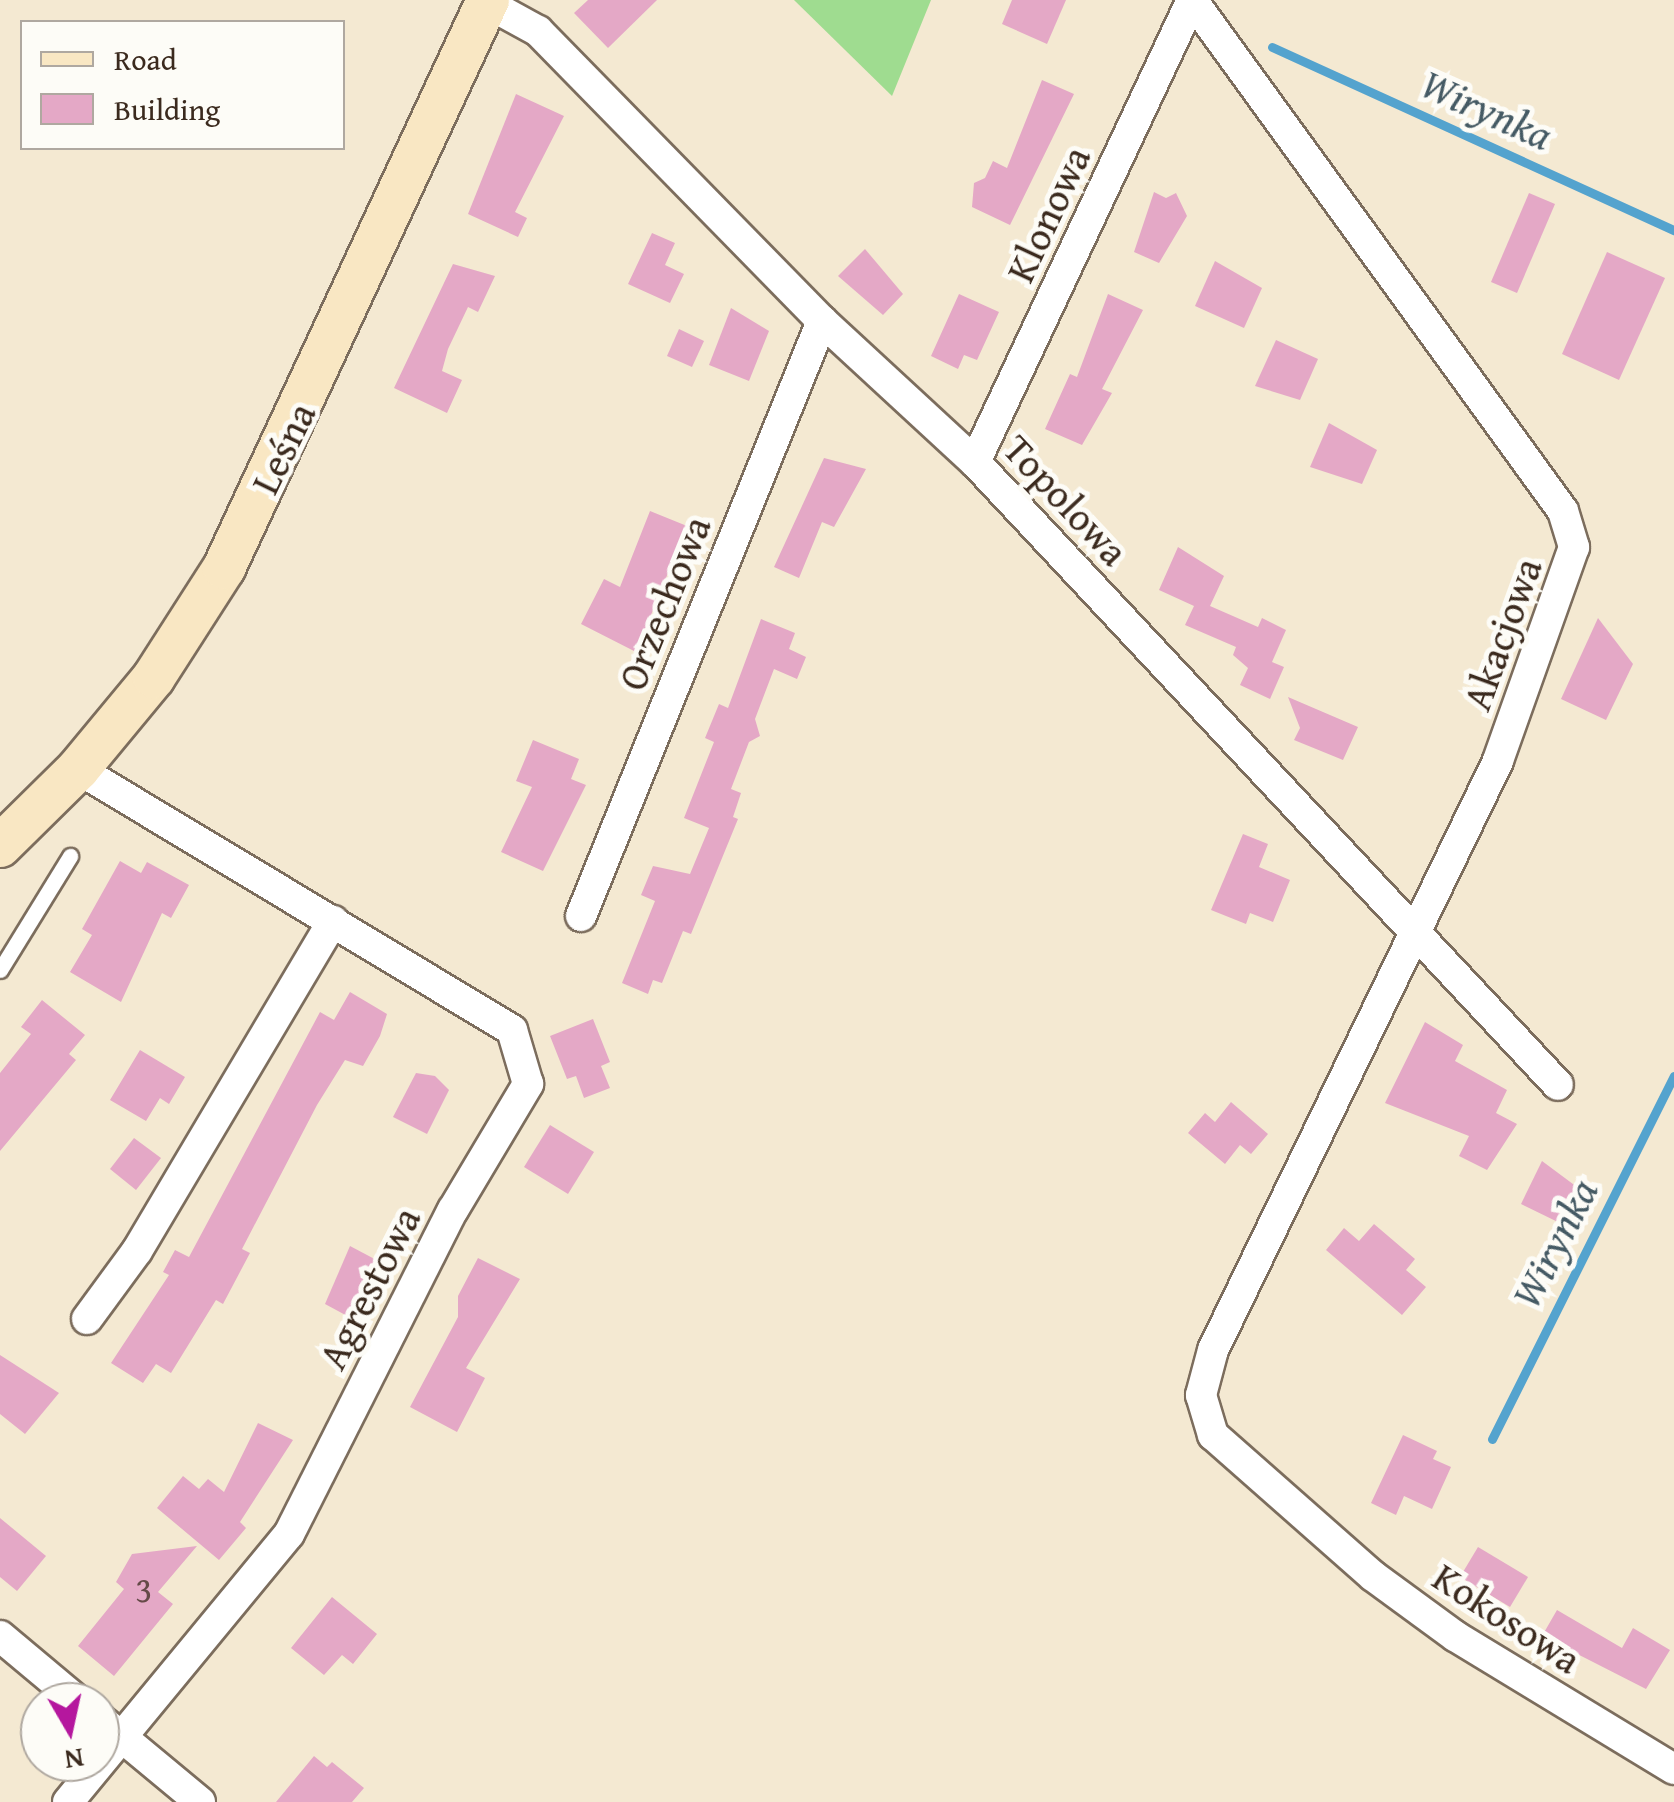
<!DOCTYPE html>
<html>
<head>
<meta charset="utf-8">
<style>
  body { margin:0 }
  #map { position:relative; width:1674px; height:1802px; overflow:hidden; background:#f4e9d2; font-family:"Gentium Book Plus",serif }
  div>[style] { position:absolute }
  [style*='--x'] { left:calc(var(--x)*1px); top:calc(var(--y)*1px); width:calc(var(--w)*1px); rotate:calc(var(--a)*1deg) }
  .green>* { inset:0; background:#9fdc90 }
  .stream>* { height:9px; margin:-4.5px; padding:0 4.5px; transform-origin:4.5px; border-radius:4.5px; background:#54a3ce }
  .building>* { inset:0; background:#e4a8c6 }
  .roads { filter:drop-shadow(2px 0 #7c6d5d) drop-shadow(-2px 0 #7c6d5d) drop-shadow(0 2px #7c6d5d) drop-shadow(0 -2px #7c6d5d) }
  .lane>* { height:15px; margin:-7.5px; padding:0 7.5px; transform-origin:7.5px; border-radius:7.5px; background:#fff }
  .street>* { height:30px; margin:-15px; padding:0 15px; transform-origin:15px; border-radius:15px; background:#fff }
  .secondary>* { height:42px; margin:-21px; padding:0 21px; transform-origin:21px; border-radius:21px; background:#f9e7c3 }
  span { translate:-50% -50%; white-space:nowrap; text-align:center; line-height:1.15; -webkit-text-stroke:10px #fdfcf7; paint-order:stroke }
  .number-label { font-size:35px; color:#654a48 }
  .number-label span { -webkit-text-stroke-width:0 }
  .street-label { font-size:40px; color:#3b2a1e }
  .water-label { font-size:42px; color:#455a64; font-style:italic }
  .legend { position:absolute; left:20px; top:20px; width:325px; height:130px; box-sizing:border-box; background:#fdfcf7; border:2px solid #afa8a0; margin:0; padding:12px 18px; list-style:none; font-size:30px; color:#3b2a1e }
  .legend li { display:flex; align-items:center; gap:20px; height:50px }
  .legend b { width:50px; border:2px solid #afa8a0 }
  .north { position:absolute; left:20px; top:1682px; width:100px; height:100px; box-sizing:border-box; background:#fdfcf7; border:2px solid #afa8a0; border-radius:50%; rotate:171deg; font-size:28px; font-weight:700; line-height:40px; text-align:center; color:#3b2a1e }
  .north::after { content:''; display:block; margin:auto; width:35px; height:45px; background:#b5179e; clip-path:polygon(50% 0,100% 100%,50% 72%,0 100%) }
</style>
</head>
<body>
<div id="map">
  <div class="green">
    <div style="clip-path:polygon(794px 0,931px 0,892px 96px)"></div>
  </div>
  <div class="stream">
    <div style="--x:1272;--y:47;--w:442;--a:24.5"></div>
    <div style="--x:1492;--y:1439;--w:406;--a:-63.4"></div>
  </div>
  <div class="building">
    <div style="clip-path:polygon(588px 0,657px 0,608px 48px,574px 13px)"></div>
    <div style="clip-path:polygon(1012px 0,1066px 0,1047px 44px,1002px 24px)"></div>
    <div style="clip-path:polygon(1042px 80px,1074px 94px,1010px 225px,972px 207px,974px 183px,985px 178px,993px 161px,1007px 168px)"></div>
    <div style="clip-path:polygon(516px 94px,564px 116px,515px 212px,527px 218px,518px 237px,468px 214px)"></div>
    <div style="clip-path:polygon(1154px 192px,1166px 198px,1176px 193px,1187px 216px,1159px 263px,1134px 252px)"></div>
    <div style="clip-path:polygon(1529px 193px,1555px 204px,1517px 293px,1491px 282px)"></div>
    <div style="clip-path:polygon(652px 233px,675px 243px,665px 265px,684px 274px,670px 303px,628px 284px)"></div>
    <div style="clip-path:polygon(865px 249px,903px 294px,883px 315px,838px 276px)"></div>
    <div style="clip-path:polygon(1607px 252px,1665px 278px,1619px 380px,1562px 354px)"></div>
    <div style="clip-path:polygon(1215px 261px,1262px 288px,1244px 328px,1195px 306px)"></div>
    <div style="clip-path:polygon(453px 264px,495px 276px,478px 312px,468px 307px,448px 349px,442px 371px,462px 380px,447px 413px,394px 388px)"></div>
    <div style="clip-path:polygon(959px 294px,999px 312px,977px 360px,964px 355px,958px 369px,931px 356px)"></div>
    <div style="clip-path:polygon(1108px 294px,1143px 310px,1102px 389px,1112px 393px,1082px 445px,1045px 429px,1070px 374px,1077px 377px)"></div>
    <div style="clip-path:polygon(731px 308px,769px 331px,749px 381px,709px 365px)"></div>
    <div style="clip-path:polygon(679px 329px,704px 341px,692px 367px,667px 356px)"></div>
    <div style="clip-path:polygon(1276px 340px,1318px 359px,1300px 400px,1255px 386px)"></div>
    <div style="clip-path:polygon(1329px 423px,1377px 450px,1362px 484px,1310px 467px)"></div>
    <div style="clip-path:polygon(824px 458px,866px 469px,834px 527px,822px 522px,799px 578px,774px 567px)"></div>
    <div style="clip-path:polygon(650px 511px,687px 526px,636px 652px,581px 624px,604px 579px,620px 587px)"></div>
    <div style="clip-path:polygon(1178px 547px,1224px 576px,1210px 606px,1258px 627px,1262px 618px,1286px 630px,1272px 662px,1284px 667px,1270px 699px,1240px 685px,1248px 668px,1233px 655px,1236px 647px,1185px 625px,1194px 606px,1159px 590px)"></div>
    <div style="clip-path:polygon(1598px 618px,1633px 664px,1606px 720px,1561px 699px)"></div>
    <div style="clip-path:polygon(761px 619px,795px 633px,789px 649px,806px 657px,797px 679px,774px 669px,755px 719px,760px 736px,749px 742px,731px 789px,741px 793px,733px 817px,738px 819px,691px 934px,683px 931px,662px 983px,653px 980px,648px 994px,622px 983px,655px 901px,641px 895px,653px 866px,690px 874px,709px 828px,684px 818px,714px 742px,705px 738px,719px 704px,728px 708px)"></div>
    <div style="clip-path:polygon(1288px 697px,1358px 727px,1343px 760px,1294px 740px,1300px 728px)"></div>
    <div style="clip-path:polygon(533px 740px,579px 759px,571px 779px,586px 785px,543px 871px,501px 852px,532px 787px,516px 781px)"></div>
    <div style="clip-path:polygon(1243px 834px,1268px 844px,1259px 867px,1290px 880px,1273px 922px,1250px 913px,1246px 924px,1211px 910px)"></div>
    <div style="clip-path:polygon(120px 861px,141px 873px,147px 862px,189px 885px,171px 918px,162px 913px,121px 1002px,70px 972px,92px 935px,82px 929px)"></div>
    <div style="clip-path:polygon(350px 992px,387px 1014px,380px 1036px,363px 1066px,345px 1060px,317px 1105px,242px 1249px,250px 1253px,223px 1304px,216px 1300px,171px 1373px,156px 1364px,143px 1383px,111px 1363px,169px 1275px,163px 1272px,175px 1250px,189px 1257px,320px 1012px,334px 1020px)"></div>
    <div style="clip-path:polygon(42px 1000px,85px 1035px,69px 1054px,76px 1060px,0 1151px,0 1073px,31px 1034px,21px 1027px)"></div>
    <div style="clip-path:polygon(593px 1019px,610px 1062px,601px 1066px,610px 1088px,584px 1098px,576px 1076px,567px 1079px,550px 1036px)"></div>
    <div style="clip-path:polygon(1425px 1022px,1463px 1045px,1455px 1061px,1507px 1090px,1496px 1113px,1517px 1124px,1487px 1170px,1459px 1156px,1469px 1136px,1385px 1103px)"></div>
    <div style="clip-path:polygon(140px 1050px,185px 1077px,169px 1104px,160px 1098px,146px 1121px,110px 1100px)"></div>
    <div style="clip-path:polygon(416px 1073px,435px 1076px,449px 1090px,427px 1134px,393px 1117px)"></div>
    <div style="clip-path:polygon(1231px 1102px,1268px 1134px,1251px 1154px,1240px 1145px,1225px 1164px,1188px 1133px,1205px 1113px,1215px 1122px)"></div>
    <div style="clip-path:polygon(550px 1125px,594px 1152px,568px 1194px,524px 1167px)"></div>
    <div style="clip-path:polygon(134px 1138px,161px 1158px,136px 1190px,110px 1169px)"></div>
    <div style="clip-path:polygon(1542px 1161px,1581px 1190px,1564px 1225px,1521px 1204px)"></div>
    <div style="clip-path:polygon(1374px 1224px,1415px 1259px,1406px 1270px,1426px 1287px,1402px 1315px,1326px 1250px,1344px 1228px,1359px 1241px)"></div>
    <div style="clip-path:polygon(350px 1246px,384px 1264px,351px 1318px,325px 1304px)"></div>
    <div style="clip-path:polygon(478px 1258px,520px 1279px,466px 1368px,485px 1378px,457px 1432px,410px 1407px,458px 1317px,458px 1296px)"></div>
    <div style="clip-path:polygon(0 1355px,59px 1393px,25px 1434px,0 1414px)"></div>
    <div style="clip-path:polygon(258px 1423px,293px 1440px,240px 1522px,246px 1528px,219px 1560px,157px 1508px,183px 1476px,199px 1489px,208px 1479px,224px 1492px)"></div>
    <div style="clip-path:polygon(1403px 1435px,1437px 1451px,1433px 1459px,1451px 1467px,1432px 1509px,1404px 1496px,1396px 1515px,1371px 1503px)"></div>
    <div style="clip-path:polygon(0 1518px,46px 1556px,17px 1591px,0 1577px)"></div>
    <div style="clip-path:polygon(197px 1546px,158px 1592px,173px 1604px,114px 1676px,78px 1646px,124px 1589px,116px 1582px,132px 1554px)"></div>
    <div style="clip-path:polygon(1478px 1547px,1528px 1577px,1510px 1607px,1460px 1577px)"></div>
    <div style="clip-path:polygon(332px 1597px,377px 1634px,353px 1664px,342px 1655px,324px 1675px,291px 1648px)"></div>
    <div style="clip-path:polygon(1557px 1610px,1622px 1648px,1633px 1628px,1670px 1650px,1646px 1689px,1542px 1636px)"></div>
    <div style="clip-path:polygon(314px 1756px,327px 1767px,332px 1762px,364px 1788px,352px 1802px,276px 1802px)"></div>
  </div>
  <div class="roads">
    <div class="lane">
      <div style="--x:0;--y:970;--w:134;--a:-58.4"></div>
    </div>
    <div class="street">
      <div style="--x:1192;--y:0;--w:631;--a:54.02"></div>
      <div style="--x:1563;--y:511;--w:38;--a:73"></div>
      <div style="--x:1574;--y:547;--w:227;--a:109.6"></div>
      <div style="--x:1498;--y:761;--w:654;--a:115.82"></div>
      <div style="--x:1213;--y:1350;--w:47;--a:104.9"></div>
      <div style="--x:1201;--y:1395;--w:42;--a:73.3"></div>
      <div style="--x:1213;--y:1435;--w:213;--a:41.4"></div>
      <div style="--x:1373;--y:1576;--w:102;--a:36.2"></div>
      <div style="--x:1455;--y:1636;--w:256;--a:31.3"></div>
      <div style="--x:487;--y:3;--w:58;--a:28.8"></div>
      <div style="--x:538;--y:31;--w:406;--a:45.6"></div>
      <div style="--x:822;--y:321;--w:208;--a:42.7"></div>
      <div style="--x:975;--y:462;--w:853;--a:46.9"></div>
      <div style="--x:975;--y:462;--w:510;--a:-64.84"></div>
      <div style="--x:581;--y:916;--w:642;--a:-67.95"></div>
      <div style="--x:87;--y:1319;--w:84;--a:-53.7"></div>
      <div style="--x:137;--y:1251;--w:384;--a:-59.3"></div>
      <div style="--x:0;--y:1636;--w:103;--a:39.9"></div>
      <div style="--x:100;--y:1719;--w:130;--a:39.7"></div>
      <div style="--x:68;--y:1802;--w:347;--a:-50.5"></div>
      <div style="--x:289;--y:1534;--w:363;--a:-63.2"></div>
      <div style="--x:453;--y:1210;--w:147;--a:-59.2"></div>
      <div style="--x:528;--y:1084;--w:56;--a:-106.5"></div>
      <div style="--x:512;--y:1030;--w:506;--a:-148.98"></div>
    </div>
    <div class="secondary">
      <div style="--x:0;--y:846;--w:110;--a:-44.6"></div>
      <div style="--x:78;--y:769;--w:119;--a:-50.4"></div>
      <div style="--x:154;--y:677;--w:130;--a:-57.3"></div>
      <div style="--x:224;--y:568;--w:626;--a:-65.07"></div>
    </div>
  </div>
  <div class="number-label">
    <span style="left:144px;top:1590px">3</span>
  </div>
  <div class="street-label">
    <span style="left:1048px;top:214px;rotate:-65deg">Klonowa</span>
    <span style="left:283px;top:448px;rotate:-64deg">Leśna</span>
    <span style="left:1066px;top:500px;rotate:47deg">Topolowa</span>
    <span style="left:664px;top:603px;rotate:-68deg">Orzechowa</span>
    <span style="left:1502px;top:634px;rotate:-70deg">Akacjowa</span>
    <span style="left:369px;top:1288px;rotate:-63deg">Agrestowa</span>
    <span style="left:1507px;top:1618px;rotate:33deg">Kokosowa</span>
  </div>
  <div class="water-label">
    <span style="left:1487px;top:109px;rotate:24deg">Wirynka</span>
    <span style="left:1554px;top:1243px;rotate:-63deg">Wirynka</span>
  </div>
  <ul class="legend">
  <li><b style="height:12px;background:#f9e7c3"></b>Road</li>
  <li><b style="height:28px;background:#e4a8c6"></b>Building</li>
  </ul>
  <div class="north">N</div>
</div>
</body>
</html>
